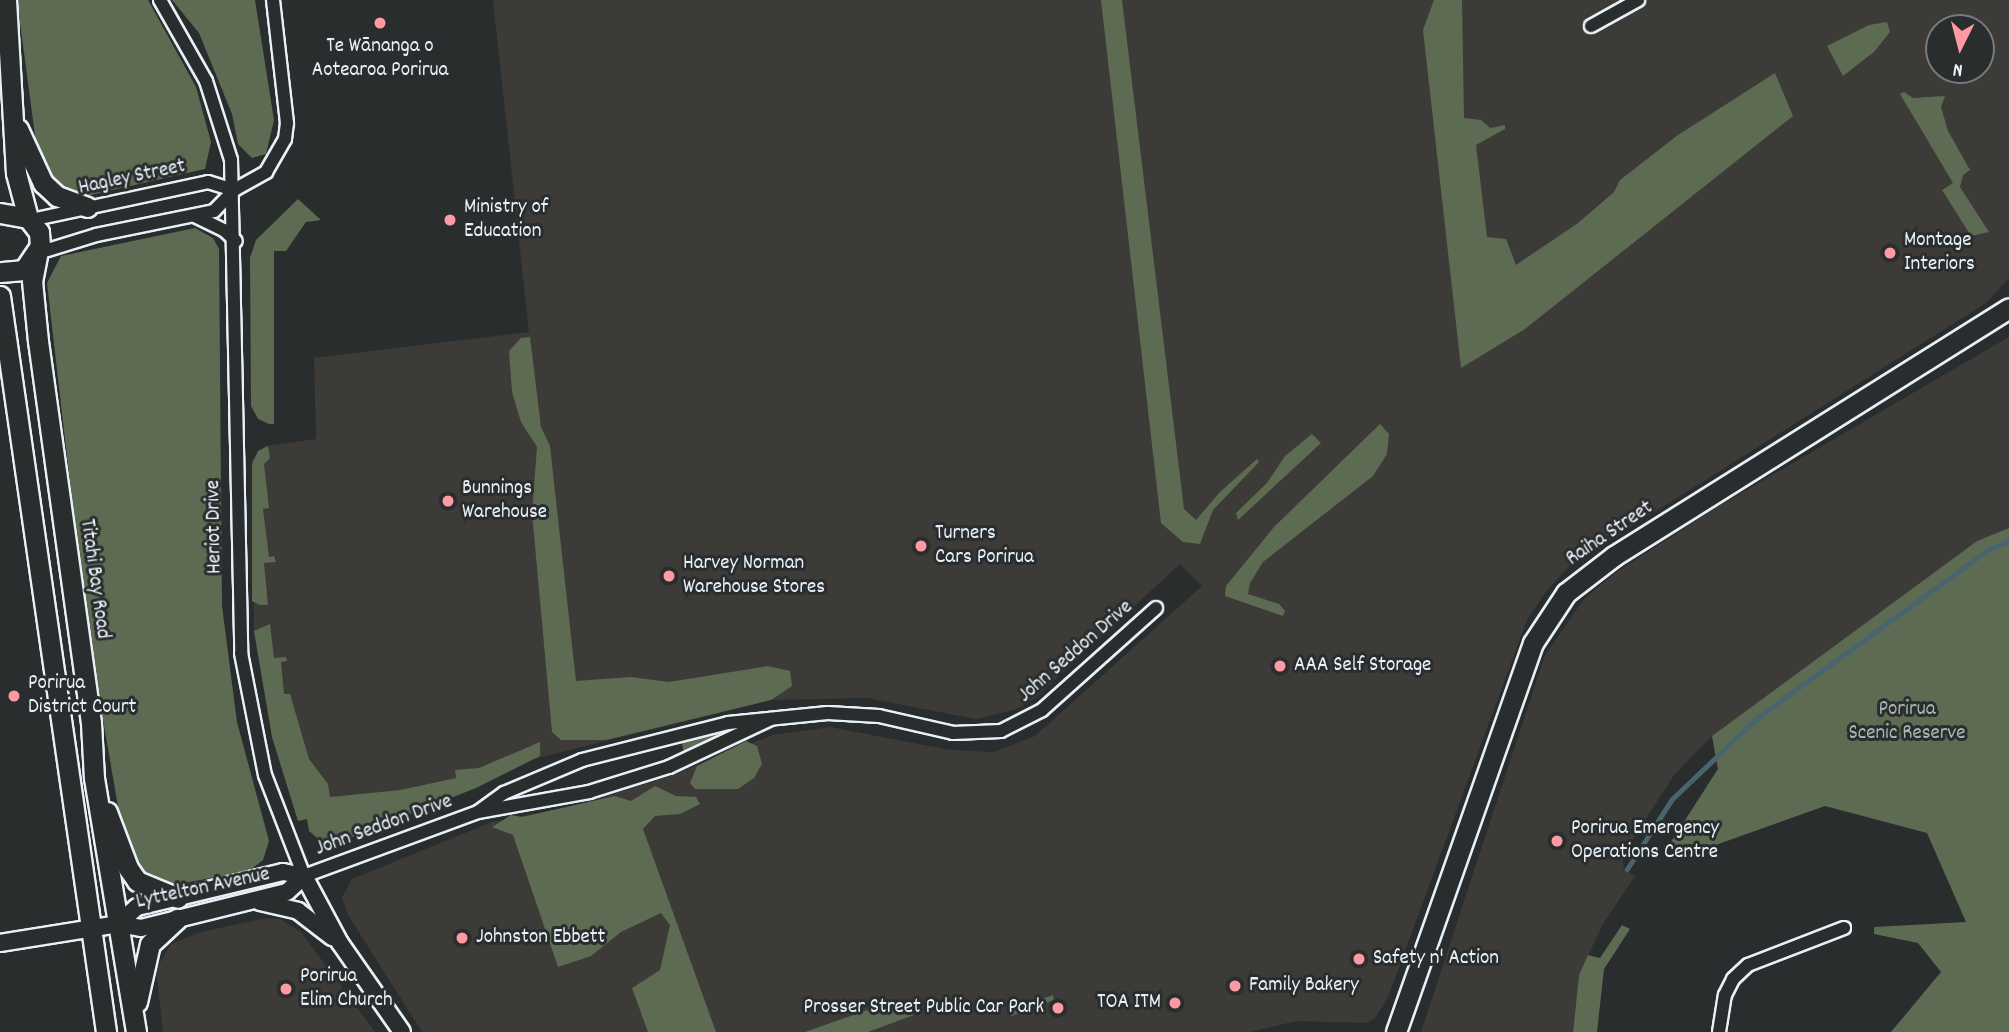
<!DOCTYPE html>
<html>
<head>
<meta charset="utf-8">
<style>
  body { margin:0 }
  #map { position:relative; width:2009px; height:1032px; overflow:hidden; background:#2a2d2e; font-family:Dekko,sans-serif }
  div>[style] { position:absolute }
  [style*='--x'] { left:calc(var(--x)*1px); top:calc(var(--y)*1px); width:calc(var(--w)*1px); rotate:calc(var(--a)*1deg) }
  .built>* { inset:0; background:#3c3b38 }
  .green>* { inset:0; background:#5d6b53 }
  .stream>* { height:5px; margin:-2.5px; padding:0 2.5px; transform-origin:2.5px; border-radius:2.5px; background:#4a646e }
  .roads { filter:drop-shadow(2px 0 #e8f1f8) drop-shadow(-2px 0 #e8f1f8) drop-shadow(0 2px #e8f1f8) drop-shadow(0 -2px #e8f1f8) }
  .minor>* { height:12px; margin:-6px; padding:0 6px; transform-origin:6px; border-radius:6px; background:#2a2d2e }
  .tertiary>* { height:16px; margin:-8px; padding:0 8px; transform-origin:8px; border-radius:8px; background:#2a2d2e }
  .secondary>* { height:19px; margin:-9.5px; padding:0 9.5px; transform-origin:9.5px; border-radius:9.5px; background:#2a2d2e }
  .dots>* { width:19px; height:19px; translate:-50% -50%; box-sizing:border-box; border:4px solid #2a2d2e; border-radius:50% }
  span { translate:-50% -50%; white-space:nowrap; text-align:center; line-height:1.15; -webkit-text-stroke:6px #2a2d2e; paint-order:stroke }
  .poi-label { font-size:21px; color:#e8f1f8 }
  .left { translate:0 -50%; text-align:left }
  .right { translate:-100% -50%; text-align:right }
  .street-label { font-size:21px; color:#e8f1f8 }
  .park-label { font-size:21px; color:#a9b5ae }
  .north { position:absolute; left:1925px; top:14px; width:70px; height:70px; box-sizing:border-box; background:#2a2d2e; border:2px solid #767b7f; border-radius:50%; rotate:186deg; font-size:19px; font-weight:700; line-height:28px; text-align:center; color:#e8f1f8 }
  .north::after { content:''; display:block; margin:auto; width:24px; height:32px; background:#ff9aa2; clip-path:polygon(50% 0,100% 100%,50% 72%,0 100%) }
</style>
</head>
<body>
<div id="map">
  <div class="built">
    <div style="clip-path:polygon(evenodd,493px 0,2009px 0,2009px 278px,1986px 303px,1569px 566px,1545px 593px,1527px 620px,1388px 997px,1375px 1018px,1366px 1023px,1296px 1021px,1250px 1032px,422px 1032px,348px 915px,342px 898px,352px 879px,492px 822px,578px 805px,673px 775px,773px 735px,830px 727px,950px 750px,994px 752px,1035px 736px,1202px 586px,1180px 564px,1034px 699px,1014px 710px,976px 719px,867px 698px,771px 700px,457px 778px,400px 790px,337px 796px,298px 821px,272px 737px,254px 631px,252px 460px,265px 446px,316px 439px,314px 358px,529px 332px,493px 0,1939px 28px,1981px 28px,1981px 70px,1939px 70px,1939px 28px)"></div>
    <div style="clip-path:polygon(2009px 337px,2009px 528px,1977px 541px,1768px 695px,1712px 736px,1674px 775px,1622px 856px,1624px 869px,1635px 876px,1603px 924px,1579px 975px,1573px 1032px,1421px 1032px,1545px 655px,1584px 599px,1615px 573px,1714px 509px)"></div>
    <div style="clip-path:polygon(267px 918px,280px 919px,301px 932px,375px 1032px,163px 1032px,156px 969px,171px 944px,201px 932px)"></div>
  </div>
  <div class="green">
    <div style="clip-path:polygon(17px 0,148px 0,196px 87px,211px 142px,205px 169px,82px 197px,54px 183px,38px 158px)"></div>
    <div style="clip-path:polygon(172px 0,255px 0,274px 120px,266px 154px,252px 158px,238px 144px,232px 114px,199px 33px)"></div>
    <div style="clip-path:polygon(1101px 0,1122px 0,1184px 509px,1196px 520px,1220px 492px,1257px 459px,1259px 462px,1213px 510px,1200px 544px,1183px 542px,1161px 523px)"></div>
    <div style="clip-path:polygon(1434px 0,1462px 0,1464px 118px,1481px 120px,1490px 128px,1505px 125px,1505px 129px,1476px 145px,1487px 237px,1506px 239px,1516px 265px,1578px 223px,1614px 192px,1620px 180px,1678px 135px,1775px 73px,1793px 116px,1525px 329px,1461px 368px,1423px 30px)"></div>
    <div style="clip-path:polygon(1887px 22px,1890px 32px,1874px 52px,1843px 76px,1827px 46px,1869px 25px)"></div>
    <div style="clip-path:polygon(1904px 92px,1913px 98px,1945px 96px,1941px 107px,1948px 131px,1970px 170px,1963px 175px,1960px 187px,1989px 232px,1971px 236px,1942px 190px,1953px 183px,1900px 94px)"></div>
    <div style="clip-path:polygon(298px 199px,321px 220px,306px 222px,286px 251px,274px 251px,274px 424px,269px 424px,258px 419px,251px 406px,250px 258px,256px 240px)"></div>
    <div style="clip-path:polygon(195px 228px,213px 238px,219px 249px,222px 606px,237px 722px,269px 841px,263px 860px,249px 871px,168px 886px,136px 866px,121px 824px,86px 621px,47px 283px,61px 256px)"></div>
    <div style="clip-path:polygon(530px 337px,541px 427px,550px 446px,576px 681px,631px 677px,669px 682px,768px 666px,790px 671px,792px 686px,771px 700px,606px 740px,561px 740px,552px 732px,532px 513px,537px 447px,521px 422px,512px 392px,509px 351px,521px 338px)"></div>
    <div style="clip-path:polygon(1380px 424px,1389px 434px,1387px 454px,1373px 476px,1263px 562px,1250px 583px,1248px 594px,1279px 604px,1285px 611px,1283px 616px,1225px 596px,1226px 586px,1274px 527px)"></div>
    <div style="clip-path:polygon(1312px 434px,1321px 443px,1238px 520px,1236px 513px,1267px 483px,1285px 456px)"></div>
    <div style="clip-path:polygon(268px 446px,270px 458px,264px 464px,269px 508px,263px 509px,269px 557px,274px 556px,276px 562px,264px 563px,268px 605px,260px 605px,252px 601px,252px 464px,258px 451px)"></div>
    <div style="clip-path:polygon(2009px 528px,2009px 1032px,1891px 1032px,1941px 972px,1918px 943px,1874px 934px,1874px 927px,1966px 922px,1927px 833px,1825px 806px,1674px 860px,1669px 845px,1718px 769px,1712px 736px,1977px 541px)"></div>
    <div style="clip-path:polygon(270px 624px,274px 658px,286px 657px,287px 661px,281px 662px,284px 694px,290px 694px,309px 759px,328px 784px,330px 797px,400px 790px,456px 778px,455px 770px,479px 768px,540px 742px,540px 756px,476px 788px,343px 841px,323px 843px,309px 831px,307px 819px,298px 821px,272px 737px,254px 631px)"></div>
    <div style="clip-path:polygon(731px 728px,714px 741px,684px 753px,681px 739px)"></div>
    <div style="clip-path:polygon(746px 741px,757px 746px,762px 764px,754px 778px,738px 789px,695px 789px,690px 783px,697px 766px)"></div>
    <div style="clip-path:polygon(655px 786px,676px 796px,696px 797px,700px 804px,680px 814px,655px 816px,643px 829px,716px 1032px,648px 1032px,632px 988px,660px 970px,670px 925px,661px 913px,621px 932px,591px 956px,558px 967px,513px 835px,492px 827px,511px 815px,522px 817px,615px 796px,631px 801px)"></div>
    <div style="clip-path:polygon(1622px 925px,1630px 929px,1604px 969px,1597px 1032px,1573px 1032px,1579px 975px,1588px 955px,1600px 958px)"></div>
    <div style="clip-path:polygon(1053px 995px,1054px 1000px,1011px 1016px,1009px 1011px)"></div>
    <div style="clip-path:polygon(893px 1001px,914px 1015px,868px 1032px,805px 1032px)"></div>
  </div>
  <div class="stream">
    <div style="--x:1627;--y:869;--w:83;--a:-57.3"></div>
    <div style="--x:1672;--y:799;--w:119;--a:-43.6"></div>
    <div style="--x:1758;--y:717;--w:288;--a:-36"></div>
    <div style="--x:1991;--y:548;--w:19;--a:-21"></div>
  </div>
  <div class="roads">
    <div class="minor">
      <div style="--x:160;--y:0;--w:93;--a:60.4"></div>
      <div style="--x:206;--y:81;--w:83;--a:72.4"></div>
      <div style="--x:231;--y:160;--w:493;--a:88.8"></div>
      <div style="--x:241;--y:653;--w:124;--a:78.9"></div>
      <div style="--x:265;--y:775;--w:108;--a:68.9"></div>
      <div style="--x:304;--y:876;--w:185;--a:-20.2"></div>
      <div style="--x:478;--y:812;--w:113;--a:-10.2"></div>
      <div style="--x:589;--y:792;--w:84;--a:-17.4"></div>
      <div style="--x:669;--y:767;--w:113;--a:-25.2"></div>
      <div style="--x:1591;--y:26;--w:54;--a:-29"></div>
      <div style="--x:195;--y:216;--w:32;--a:26"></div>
      <div style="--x:224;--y:230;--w:16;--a:43"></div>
      <div style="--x:31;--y:220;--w:181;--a:-12.1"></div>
      <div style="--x:208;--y:182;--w:27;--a:17"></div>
      <div style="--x:38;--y:253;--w:61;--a:-17.2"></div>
      <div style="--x:96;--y:235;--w:120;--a:-11.5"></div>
      <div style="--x:214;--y:211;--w:29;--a:-46"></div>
      <div style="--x:234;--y:190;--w:37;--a:-29"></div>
      <div style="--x:266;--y:172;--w:38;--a:-60"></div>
      <div style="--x:285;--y:139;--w:16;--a:-83"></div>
      <div style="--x:287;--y:123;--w:124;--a:-96.5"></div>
      <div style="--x:479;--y:811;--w:31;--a:-36"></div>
      <div style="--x:504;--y:793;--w:85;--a:-22.9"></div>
      <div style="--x:582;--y:760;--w:151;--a:-14.2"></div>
      <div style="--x:728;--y:723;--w:100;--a:-5.7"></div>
      <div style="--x:828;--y:713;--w:51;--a:3.4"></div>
      <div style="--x:879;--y:716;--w:76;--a:12.9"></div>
      <div style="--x:953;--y:733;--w:48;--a:-2.4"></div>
      <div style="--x:1001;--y:731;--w:46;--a:-27.1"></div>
      <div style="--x:1042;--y:710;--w:153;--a:-41.8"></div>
      <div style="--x:1719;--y:1032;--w:37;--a:-81"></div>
      <div style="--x:1725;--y:995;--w:18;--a:-63"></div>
      <div style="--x:1733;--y:979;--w:21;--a:-43"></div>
      <div style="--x:1748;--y:965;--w:103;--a:-21.1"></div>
    </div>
    <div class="tertiary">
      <div style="--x:304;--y:876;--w:76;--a:61.8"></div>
      <div style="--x:340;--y:943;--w:108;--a:55.1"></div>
      <div style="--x:260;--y:902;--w:39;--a:13"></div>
      <div style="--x:298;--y:911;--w:43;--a:37.4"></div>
      <div style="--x:118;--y:924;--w:25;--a:-42"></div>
      <div style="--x:137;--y:907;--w:150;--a:-13.5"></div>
      <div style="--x:283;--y:872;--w:21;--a:11"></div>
      <div style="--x:0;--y:943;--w:120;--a:-9.1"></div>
      <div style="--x:118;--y:924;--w:23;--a:10"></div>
      <div style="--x:141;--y:928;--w:150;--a:-13.9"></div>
      <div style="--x:287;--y:892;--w:23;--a:-43"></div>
    </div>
    <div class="secondary">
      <div style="--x:6;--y:0;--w:173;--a:86.7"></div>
      <div style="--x:16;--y:173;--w:47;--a:75.1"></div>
      <div style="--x:18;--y:129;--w:60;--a:65.2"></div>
      <div style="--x:43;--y:183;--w:19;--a:43"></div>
      <div style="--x:57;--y:196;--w:32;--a:20"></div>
      <div style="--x:0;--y:213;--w:28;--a:10"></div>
      <div style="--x:28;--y:218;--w:18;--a:52"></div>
      <div style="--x:39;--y:232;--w:14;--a:86"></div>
      <div style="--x:40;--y:246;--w:29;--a:124"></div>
      <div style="--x:24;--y:270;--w:24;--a:175"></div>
      <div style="--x:37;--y:256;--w:25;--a:101"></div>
      <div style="--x:32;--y:281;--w:60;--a:84.3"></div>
      <div style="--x:38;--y:341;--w:386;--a:82.1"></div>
      <div style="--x:91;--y:723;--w:55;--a:86.9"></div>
      <div style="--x:94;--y:778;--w:257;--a:80.6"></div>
      <div style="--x:0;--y:296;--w:744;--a:81.8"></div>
      <div style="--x:107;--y:812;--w:60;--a:69.4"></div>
      <div style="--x:128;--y:868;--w:16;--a:55"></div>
      <div style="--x:137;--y:881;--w:44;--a:22.5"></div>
      <div style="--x:137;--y:1002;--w:59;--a:-77.4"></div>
      <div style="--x:150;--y:944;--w:37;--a:-43"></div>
      <div style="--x:1396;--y:1032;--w:412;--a:-70.6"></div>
      <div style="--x:1533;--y:643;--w:60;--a:-56.6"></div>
      <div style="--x:1566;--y:593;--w:61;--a:-37.6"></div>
      <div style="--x:1614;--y:556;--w:466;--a:-32.1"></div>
    </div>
  </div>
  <div class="dots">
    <div style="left:380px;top:23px;background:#ff9aa2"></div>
    <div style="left:450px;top:220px;background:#ff9aa2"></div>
    <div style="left:1890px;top:253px;background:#ff9aa2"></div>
    <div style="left:448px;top:501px;background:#ff9aa2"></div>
    <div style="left:921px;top:546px;background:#ff9aa2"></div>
    <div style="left:669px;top:576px;background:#ff9aa2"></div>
    <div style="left:1280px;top:666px;background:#ff9aa2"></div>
    <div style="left:14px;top:696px;background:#ff9aa2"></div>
    <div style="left:1557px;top:841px;background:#ff9aa2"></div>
    <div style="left:462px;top:938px;background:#ff9aa2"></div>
    <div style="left:1359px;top:959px;background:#ff9aa2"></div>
    <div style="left:1235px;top:986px;background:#ff9aa2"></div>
    <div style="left:286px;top:989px;background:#ff9aa2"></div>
    <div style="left:1175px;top:1003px;background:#ff9aa2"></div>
    <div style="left:1058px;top:1008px;background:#ff9aa2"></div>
  </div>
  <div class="poi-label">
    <span style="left:380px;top:59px">Te Wānanga o<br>Aotearoa Porirua</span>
    <span class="left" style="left:464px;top:220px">Ministry of<br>Education</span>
    <span class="left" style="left:1904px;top:253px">Montage<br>Interiors</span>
    <span class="left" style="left:462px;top:501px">Bunnings<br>Warehouse</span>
    <span class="left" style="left:935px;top:546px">Turners<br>Cars Porirua</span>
    <span class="left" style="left:683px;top:576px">Harvey Norman<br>Warehouse Stores</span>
    <span class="left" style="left:1294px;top:666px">AAA Self Storage</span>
    <span class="left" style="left:28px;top:696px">Porirua<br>District Court</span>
    <span class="left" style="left:1571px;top:841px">Porirua Emergency<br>Operations Centre</span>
    <span class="left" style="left:476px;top:938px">Johnston Ebbett</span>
    <span class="left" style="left:1373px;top:959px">Safety n' Action</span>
    <span class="left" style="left:300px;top:989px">Porirua<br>Elim Church</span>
    <span class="left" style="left:1249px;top:986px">Family Bakery</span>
    <span class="right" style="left:1161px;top:1003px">TOA ITM</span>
    <span class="right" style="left:1044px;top:1008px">Prosser Street Public Car Park</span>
  </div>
  <div class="street-label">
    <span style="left:132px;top:178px;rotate:-12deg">Hagley Street</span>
    <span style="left:215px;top:527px;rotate:-91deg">Heriot Drive</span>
    <span style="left:1610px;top:534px;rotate:-34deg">Raiha Street</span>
    <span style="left:94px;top:579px;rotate:82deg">Titahi Bay Road</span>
    <span style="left:1076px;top:652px;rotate:-41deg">John Seddon Drive</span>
    <span style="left:384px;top:826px;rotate:-20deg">John Seddon Drive</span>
    <span style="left:203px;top:889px;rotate:-12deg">Lyttelton Avenue</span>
  </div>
  <div class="park-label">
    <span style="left:1907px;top:722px">Porirua<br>Scenic Reserve</span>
  </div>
  <div class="north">N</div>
</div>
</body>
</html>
